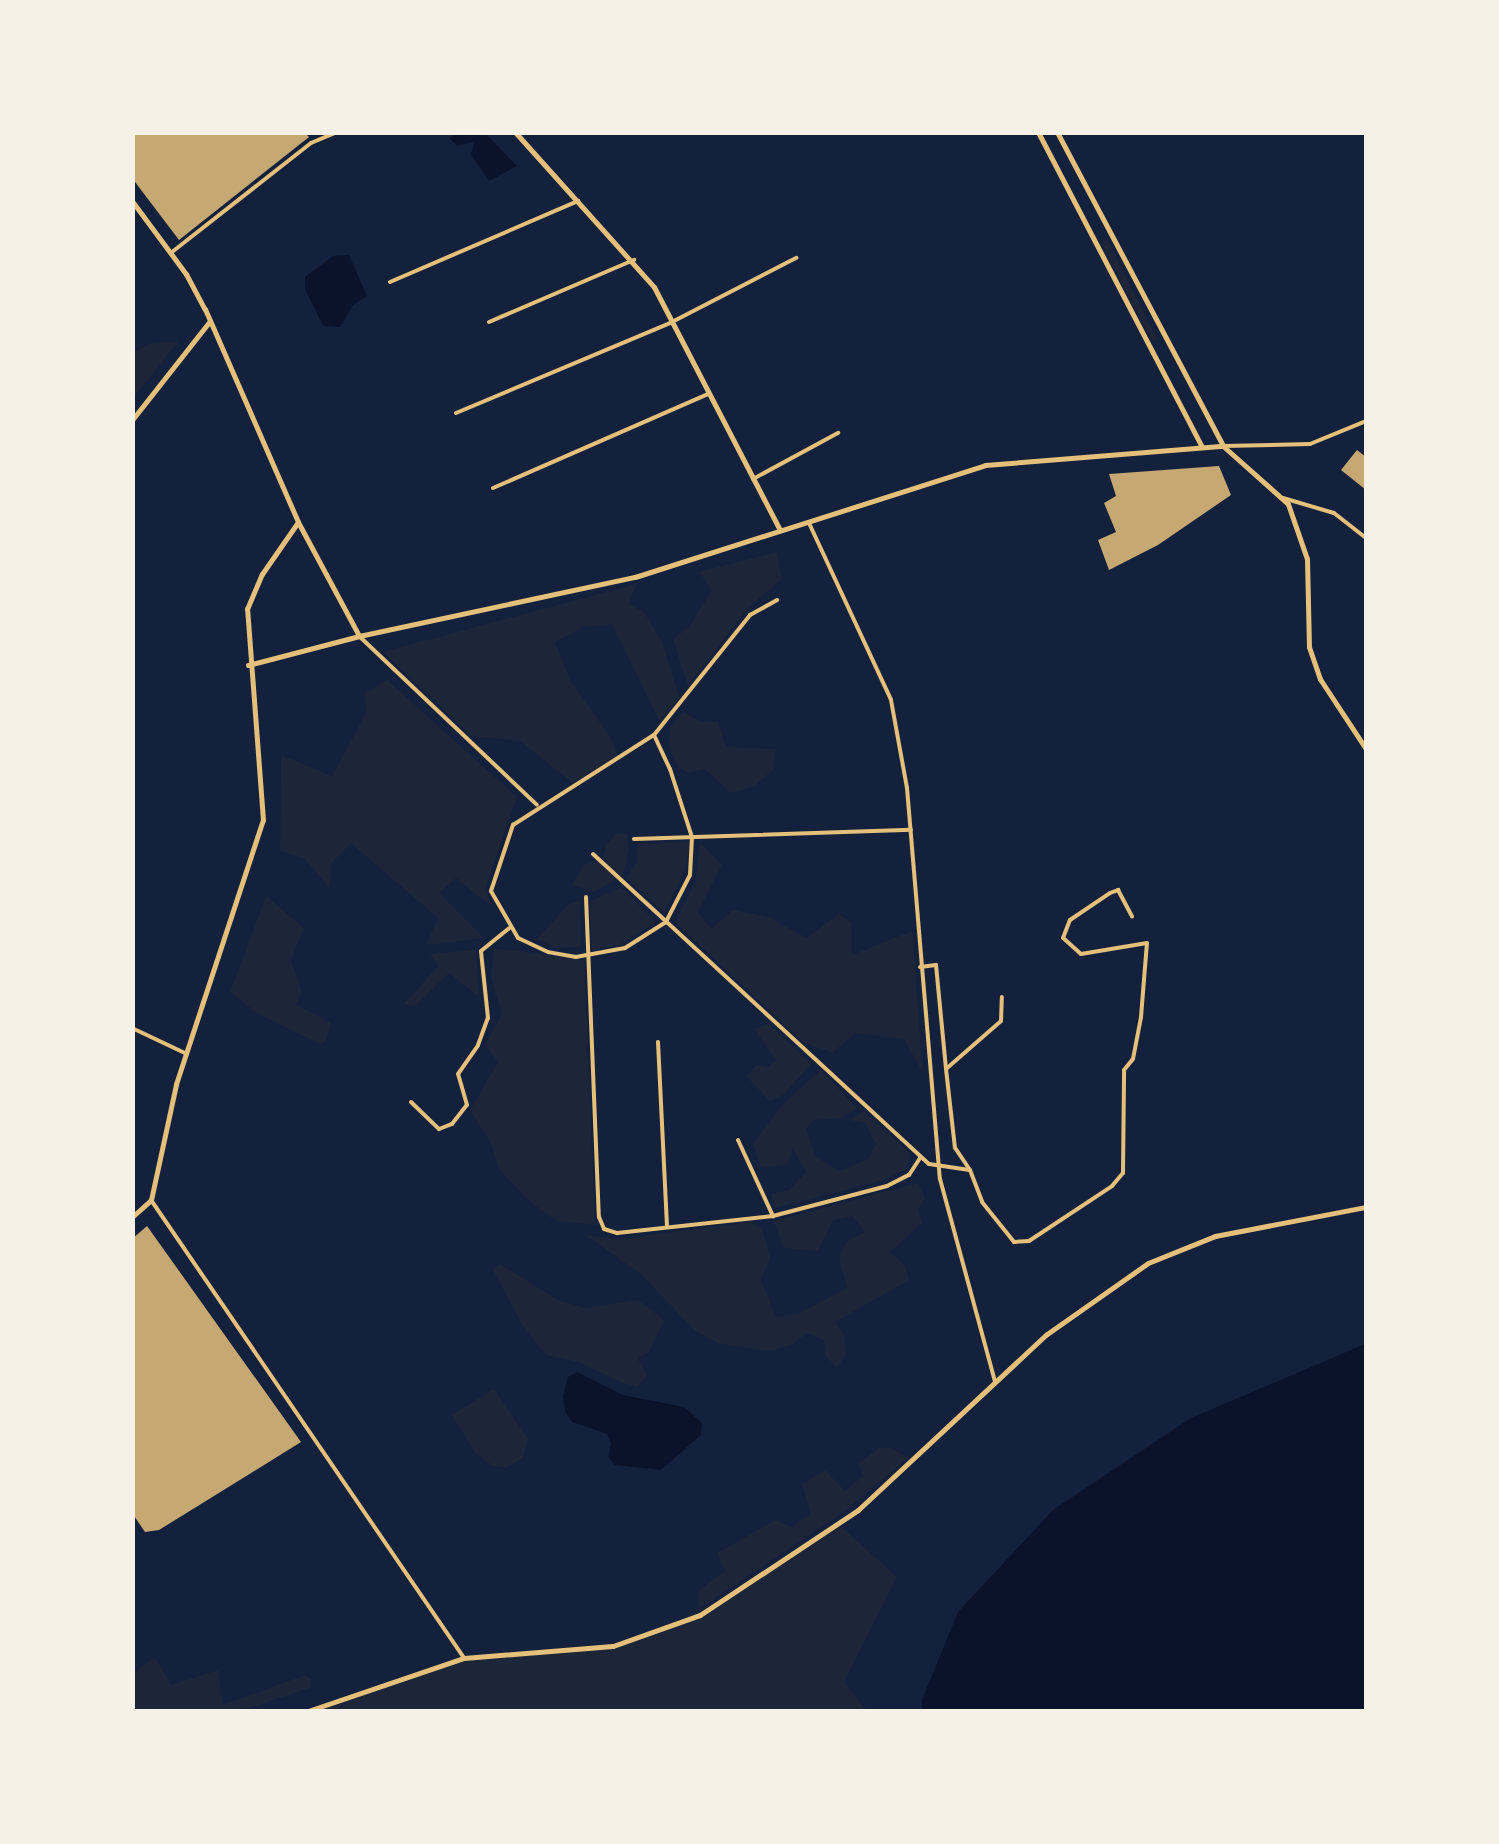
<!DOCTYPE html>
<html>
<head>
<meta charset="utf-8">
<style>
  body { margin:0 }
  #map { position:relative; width:1499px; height:1844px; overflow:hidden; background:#14213d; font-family:Poppins,sans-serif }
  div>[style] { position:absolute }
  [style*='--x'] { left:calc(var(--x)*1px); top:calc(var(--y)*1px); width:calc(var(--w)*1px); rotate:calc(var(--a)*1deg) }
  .green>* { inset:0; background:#1d2539 }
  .water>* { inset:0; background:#0b132b }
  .building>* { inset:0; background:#c6a872 }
  .minor>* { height:4px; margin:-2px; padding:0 2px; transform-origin:2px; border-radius:2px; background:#e5c07b }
  .tertiary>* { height:5px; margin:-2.5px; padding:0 2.5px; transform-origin:2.5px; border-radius:2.5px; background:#e5c07b }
  .secondary>* { height:5px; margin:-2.5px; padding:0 2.5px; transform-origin:2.5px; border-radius:2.5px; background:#e5c07b }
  span { translate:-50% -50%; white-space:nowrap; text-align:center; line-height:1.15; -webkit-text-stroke:8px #f6f1e7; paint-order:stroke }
  .frame { position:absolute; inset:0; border:135px solid #f6f1e7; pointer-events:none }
</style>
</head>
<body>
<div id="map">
  <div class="green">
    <div style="clip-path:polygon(1107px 239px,1157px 339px,1152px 341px,1101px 243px)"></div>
    <div style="clip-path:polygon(179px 341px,133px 398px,133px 353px,148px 344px)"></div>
    <div style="clip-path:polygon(777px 552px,782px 579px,749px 607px,688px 686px,673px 639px,689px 627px,712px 590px,699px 572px)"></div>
    <div style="clip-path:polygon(636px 584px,629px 604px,644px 612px,662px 642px,679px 697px,660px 722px,612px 624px,583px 627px,555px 642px,570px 680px,611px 738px,618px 757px,573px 783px,520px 741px,471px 736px,383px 652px)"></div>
    <div style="clip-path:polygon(387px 680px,517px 797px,485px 889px,492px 907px,456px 878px,439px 893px,484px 938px,426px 945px,438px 918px,351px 843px,331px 864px,330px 888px,304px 858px,280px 851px,281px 755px,332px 776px,367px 711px,364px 694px)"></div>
    <div style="clip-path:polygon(683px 712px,702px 722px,718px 722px,726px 747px,776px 749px,773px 770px,754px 786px,731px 793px,705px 769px,689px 773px,678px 767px,669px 748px,670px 727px)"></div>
    <div style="clip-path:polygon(627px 833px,629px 849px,623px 875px,594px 892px,572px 885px,584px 865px,603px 859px,606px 845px,616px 834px)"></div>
    <div style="clip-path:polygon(690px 842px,685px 870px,664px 912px,626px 878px,637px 862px,638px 844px)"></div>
    <div style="clip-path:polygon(700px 843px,722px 865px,698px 912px,711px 929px,733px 910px,768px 917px,807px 938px,839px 914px,851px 922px,852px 955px,912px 931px,923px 1073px,904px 1039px,855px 1033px,832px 1053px,803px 1042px,675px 922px,695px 883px)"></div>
    <div style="clip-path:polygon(621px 887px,656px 922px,620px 945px,592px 950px,590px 902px)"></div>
    <div style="clip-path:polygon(266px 896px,304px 928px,291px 960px,302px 992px,296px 1005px,331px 1023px,326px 1041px,320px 1044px,257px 1013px,230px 992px)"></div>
    <div style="clip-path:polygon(580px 901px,581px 947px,557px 948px,537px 939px,569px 904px)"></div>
    <div style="clip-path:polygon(494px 948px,584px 960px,595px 1225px,556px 1221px,528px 1200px,499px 1169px,490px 1141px,470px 1110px,498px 1062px,485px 1045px,502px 1014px,491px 977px)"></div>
    <div style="clip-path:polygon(476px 950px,479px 997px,449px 973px,415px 1006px,404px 1004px,438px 966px,430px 954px)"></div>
    <div style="clip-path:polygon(769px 1024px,811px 1064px,783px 1095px,770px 1101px,746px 1076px,757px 1065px,768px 1067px,776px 1060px,754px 1029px)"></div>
    <div style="clip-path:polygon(821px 1070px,857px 1108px,842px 1118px,814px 1120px,806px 1129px,816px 1157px,840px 1171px,868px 1159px,876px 1144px,865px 1123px,850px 1120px,864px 1111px,910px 1153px,907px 1169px,884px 1180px,775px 1208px,771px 1194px,789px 1190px,806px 1172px,793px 1148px,787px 1164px,760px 1168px,753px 1143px,784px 1103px)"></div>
    <div style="clip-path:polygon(918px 1183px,925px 1198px,918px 1209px,922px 1223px,890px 1252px,905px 1266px,909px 1280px,835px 1322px,844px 1335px,846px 1354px,837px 1368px,825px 1355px,824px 1340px,807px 1333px,793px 1344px,772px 1351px,720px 1344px,694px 1330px,642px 1275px,586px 1235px,618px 1239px,751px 1222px,762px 1229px,770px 1257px,761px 1280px,776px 1317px,798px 1314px,847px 1288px,839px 1259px,846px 1242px,865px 1232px,853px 1216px,833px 1220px,818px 1251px,793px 1249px,783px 1247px,774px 1221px)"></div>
    <div style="clip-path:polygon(500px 1264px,558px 1300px,585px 1308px,638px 1300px,664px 1320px,649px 1352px,638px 1359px,647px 1375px,638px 1386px,625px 1384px,579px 1362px,546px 1355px,523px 1326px,493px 1270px)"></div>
    <div style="clip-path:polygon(494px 1389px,528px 1439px,523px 1458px,506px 1468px,493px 1466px,475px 1453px,452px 1415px)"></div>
    <div style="clip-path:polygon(891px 1447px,908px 1458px,845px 1511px,699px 1609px,698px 1591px,725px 1571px,717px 1553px,776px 1520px,791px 1527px,811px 1514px,802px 1484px,825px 1470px,845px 1491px,863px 1476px,858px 1464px,879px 1448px)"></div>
    <div style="clip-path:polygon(838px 1524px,897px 1577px,844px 1682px,867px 1711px,305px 1712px,464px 1658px,613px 1646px,716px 1604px)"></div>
    <div style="clip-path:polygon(155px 1657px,171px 1685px,218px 1670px,223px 1705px,305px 1675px,311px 1679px,310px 1688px,239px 1711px,133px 1711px,133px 1674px)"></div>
  </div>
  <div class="water">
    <div style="clip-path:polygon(454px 133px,485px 133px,517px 166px,489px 181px,471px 154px,475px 141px,457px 146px,450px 138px)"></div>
    <div style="clip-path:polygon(349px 255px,367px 296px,353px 305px,340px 327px,323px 326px,305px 289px,305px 277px,333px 256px)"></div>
    <div style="clip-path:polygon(1365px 1344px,1366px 1711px,922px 1711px,922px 1700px,958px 1612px,1053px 1510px,1191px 1418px)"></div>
    <div style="clip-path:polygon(577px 1372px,623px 1395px,684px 1407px,702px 1423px,701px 1435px,661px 1470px,615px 1465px,608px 1457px,611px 1443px,607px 1434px,572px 1422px,565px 1412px,563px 1396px,568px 1377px)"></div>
  </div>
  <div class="building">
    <div style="clip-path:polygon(132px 132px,304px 132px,309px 137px,179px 240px,132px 178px)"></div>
    <div style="clip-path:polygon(1357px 450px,1366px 457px,1366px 490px,1341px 470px)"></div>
    <div style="clip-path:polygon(1219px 466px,1231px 495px,1158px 545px,1109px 570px,1098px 540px,1116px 532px,1104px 503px,1116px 496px,1109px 474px)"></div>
    <div style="clip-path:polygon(147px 1226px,301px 1442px,159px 1530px,145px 1532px,132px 1513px,132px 1239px)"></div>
  </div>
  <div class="minor">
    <div style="--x:172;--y:252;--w:177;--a:-38.1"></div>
    <div style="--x:311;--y:143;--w:28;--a:-23"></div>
    <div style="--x:390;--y:282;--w:205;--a:-23.3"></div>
    <div style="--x:489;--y:322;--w:158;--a:-23.2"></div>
    <div style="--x:456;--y:413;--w:234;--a:-22.8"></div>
    <div style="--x:672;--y:322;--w:140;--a:-27.3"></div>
    <div style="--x:1223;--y:446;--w:87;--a:-1.3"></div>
    <div style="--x:1310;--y:444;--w:61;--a:-22.3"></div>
    <div style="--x:753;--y:479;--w:97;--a:-28.4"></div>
    <div style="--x:493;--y:488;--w:235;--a:-23.6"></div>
    <div style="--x:1283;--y:498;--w:53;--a:16.4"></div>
    <div style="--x:1334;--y:513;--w:41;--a:38"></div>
    <div style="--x:809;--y:523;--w:195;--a:65.1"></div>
    <div style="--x:891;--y:700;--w:89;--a:79.7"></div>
    <div style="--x:907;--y:788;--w:392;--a:85.2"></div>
    <div style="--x:940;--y:1179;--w:210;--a:74.8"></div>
    <div style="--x:359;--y:636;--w:245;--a:43.5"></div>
    <div style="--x:654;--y:735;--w:38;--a:65"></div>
    <div style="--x:670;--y:769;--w:71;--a:72.1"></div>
    <div style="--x:692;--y:837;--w:38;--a:93"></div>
    <div style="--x:690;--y:875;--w:53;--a:117.1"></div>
    <div style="--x:666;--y:922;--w:49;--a:147.6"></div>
    <div style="--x:625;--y:948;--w:50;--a:169.6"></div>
    <div style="--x:576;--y:957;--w:28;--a:-170"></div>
    <div style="--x:548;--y:952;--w:33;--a:-155"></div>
    <div style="--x:518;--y:938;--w:54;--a:-119.9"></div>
    <div style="--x:491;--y:891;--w:70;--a:-71.6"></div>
    <div style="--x:513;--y:825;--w:167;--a:-32.6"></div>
    <div style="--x:654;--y:735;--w:154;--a:-51.3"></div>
    <div style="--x:750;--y:615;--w:31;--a:-29"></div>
    <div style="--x:634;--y:839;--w:277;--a:-1.9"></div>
    <div style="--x:593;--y:854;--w:457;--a:42.7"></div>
    <div style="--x:929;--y:1164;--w:41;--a:8.3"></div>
    <div style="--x:970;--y:1170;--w:34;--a:69"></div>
    <div style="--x:982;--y:1202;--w:51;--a:51.3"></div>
    <div style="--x:1014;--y:1242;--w:15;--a:-4"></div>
    <div style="--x:1029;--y:1241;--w:100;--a:-33.5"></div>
    <div style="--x:1112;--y:1186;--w:17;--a:-50"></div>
    <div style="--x:1123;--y:1173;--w:103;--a:-89.4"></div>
    <div style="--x:1124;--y:1070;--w:14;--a:-51"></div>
    <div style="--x:1133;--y:1059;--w:43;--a:-79.2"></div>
    <div style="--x:1141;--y:1017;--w:74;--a:-85.4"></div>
    <div style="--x:1147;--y:943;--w:67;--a:170.5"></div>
    <div style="--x:1081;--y:954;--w:24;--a:-138"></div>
    <div style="--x:1063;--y:938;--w:19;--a:-69"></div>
    <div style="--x:1070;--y:920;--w:48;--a:-34"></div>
    <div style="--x:1110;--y:893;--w:9;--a:-21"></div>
    <div style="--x:1118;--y:890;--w:30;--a:62"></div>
    <div style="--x:586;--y:897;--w:320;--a:87.7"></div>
    <div style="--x:599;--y:1217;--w:13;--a:67"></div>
    <div style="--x:604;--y:1229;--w:14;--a:17"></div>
    <div style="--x:617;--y:1233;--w:157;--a:-6.2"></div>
    <div style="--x:773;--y:1216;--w:118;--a:-14.7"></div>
    <div style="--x:887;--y:1186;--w:25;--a:-27"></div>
    <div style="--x:909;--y:1175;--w:20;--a:-57"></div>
    <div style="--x:920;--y:967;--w:16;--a:-7"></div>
    <div style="--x:936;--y:965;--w:104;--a:84.5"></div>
    <div style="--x:132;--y:1028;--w:59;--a:25.3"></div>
    <div style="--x:658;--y:1042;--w:185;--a:87.2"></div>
    <div style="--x:411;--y:1102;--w:39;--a:44"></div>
    <div style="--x:439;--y:1129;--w:14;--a:-21"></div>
    <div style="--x:452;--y:1124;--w:24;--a:-52"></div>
    <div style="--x:467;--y:1105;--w:32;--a:-106"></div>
    <div style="--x:458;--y:1074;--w:35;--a:-55"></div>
    <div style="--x:478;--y:1045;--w:29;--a:-70"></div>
    <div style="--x:488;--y:1018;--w:67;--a:-96"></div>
    <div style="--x:481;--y:951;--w:36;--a:-39"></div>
    <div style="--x:738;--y:1140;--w:84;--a:65.3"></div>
    <div style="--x:970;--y:1170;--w:27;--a:-124"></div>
    <div style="--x:955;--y:1148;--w:80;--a:-96.5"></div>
    <div style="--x:946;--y:1069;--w:73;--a:-41.1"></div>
    <div style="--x:1001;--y:1021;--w:24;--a:-88"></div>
    <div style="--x:151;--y:1200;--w:555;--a:55.65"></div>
  </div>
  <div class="tertiary">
    <div style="--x:515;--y:132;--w:208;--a:48.1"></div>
    <div style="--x:654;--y:287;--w:274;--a:62.6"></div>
    <div style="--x:248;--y:665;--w:115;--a:-14.6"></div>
    <div style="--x:132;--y:1217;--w:25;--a:-42"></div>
    <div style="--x:151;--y:1200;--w:119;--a:-77.8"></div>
    <div style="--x:176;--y:1084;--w:278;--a:-71.8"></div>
    <div style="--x:263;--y:820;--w:212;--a:-94.3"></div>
    <div style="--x:247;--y:609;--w:38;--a:-67"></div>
    <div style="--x:262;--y:574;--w:63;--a:-55.3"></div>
  </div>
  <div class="secondary">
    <div style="--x:1038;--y:132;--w:355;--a:62.5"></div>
    <div style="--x:1057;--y:132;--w:355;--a:62.1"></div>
    <div style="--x:1223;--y:446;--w:87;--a:41.7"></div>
    <div style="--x:1288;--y:504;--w:58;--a:70.9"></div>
    <div style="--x:1307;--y:559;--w:88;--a:88.7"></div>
    <div style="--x:1309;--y:647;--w:34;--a:71"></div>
    <div style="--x:1320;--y:679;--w:84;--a:56.7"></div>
    <div style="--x:132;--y:201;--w:91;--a:53.5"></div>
    <div style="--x:186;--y:274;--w:40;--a:62"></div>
    <div style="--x:205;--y:309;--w:232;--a:66.4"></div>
    <div style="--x:298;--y:522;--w:129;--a:61.8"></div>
    <div style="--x:359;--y:636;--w:282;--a:-12.1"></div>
    <div style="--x:635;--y:577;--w:367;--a:-17.7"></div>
    <div style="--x:985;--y:465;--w:239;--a:-4.6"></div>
    <div style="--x:132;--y:420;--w:126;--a:-51.8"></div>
    <div style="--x:305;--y:1712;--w:168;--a:-18.8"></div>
    <div style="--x:464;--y:1658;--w:149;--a:-4.6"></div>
    <div style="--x:613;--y:1646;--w:92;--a:-19.6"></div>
    <div style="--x:700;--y:1615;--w:190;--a:-33.6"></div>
    <div style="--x:858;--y:1510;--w:258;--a:-43"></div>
    <div style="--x:1047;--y:1334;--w:123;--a:-35.1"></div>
    <div style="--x:1148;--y:1263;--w:72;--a:-21.9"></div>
    <div style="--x:1215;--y:1236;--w:154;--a:-10.9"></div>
  </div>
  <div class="frame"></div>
</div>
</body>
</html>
